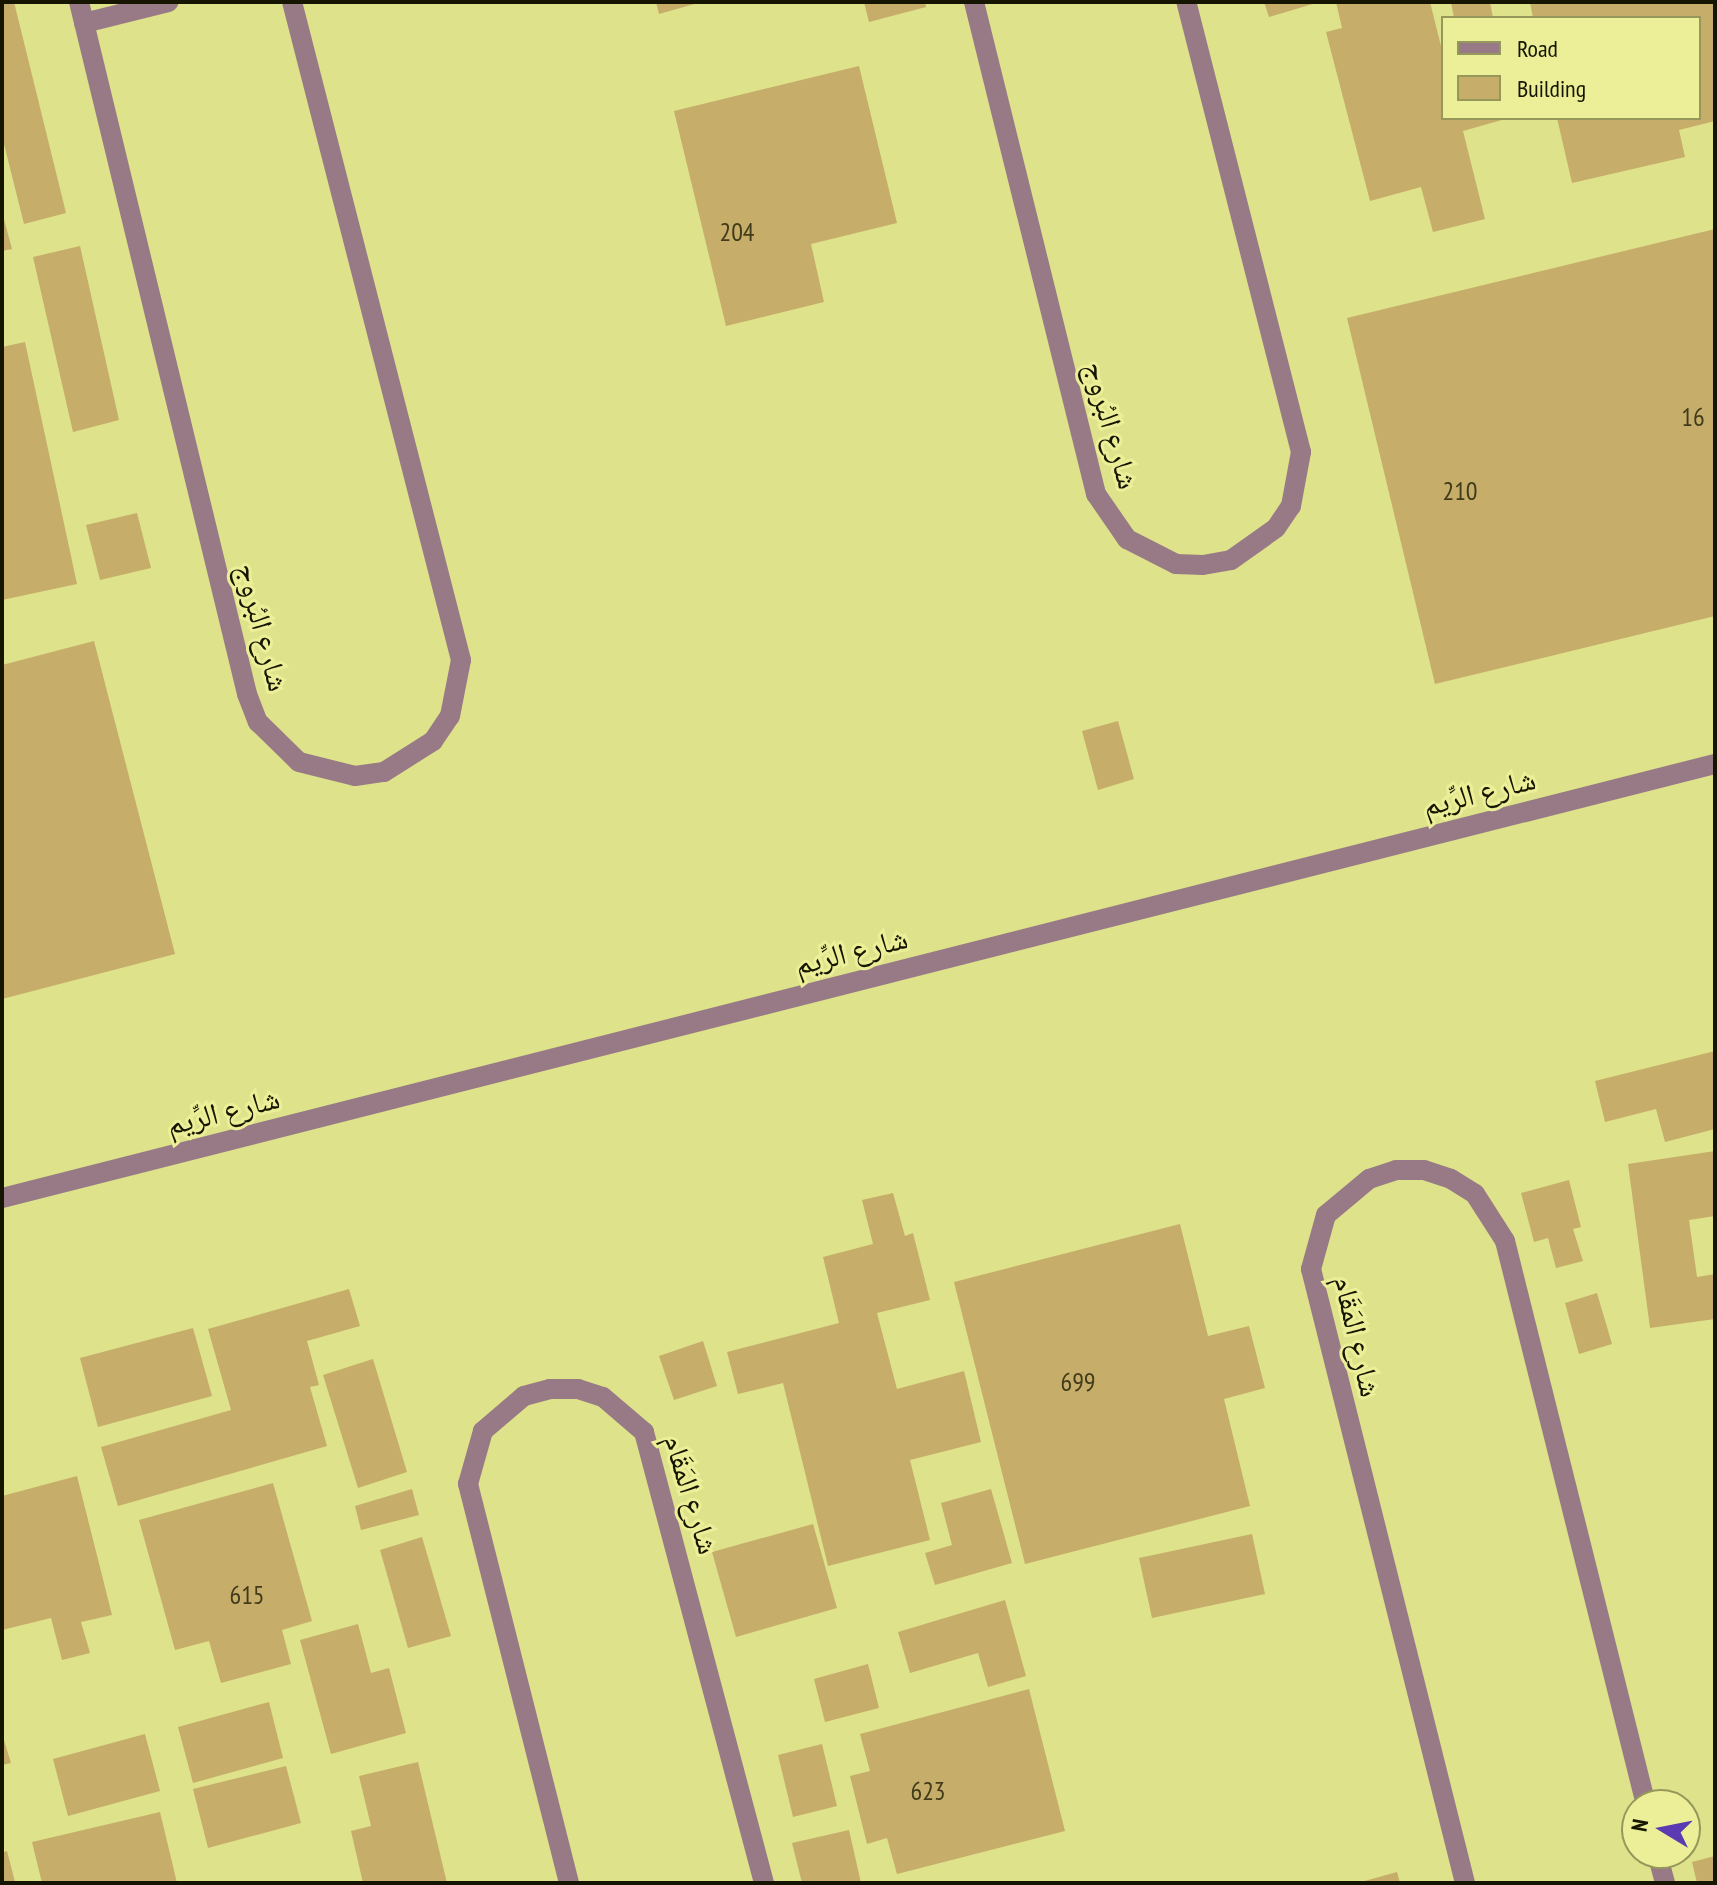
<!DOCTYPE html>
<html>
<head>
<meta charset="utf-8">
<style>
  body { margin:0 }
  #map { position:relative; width:1717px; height:1885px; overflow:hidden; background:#dee28b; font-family:"PT Sans Narrow","Noto Naskh Arabic",sans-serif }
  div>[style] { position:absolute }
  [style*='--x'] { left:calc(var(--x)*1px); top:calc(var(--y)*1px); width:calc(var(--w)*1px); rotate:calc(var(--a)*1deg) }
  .building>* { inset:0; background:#c6ad6a }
  .minor>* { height:20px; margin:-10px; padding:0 10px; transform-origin:10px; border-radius:10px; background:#987a87 }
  span { translate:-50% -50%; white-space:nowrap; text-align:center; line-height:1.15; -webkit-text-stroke:6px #ecef98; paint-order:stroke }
  .number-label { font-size:26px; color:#413b1a }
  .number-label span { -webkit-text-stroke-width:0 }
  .street-label { font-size:30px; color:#151500 }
  .frame { position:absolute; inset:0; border:4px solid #151500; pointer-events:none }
  .legend { position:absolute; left:1441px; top:16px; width:260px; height:104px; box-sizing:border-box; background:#ecef98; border:2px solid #96985b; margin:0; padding:10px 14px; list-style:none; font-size:24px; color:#151500 }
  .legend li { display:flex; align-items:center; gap:16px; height:40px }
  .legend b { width:40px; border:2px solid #96985b }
  .north { position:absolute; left:1621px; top:1789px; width:80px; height:80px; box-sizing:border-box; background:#ecef98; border:2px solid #96985b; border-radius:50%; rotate:280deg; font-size:22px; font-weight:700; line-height:32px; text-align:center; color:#151500 }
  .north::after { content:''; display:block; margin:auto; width:28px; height:36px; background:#5c3ab2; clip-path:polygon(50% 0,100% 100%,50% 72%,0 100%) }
</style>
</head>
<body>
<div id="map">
  <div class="building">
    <div style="clip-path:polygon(2px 2px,14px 2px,66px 213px,24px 224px,2px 136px)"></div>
    <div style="clip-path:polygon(656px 2px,698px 2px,698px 3px,659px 14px)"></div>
    <div style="clip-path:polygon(864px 2px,925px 2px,926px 7px,869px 22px)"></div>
    <div style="clip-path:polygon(1264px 2px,1316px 2px,1316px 3px,1269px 17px)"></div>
    <div style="clip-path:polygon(1336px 2px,1430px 2px,1443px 54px,1443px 118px,1509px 118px,1463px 131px,1485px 219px,1433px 232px,1421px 187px,1370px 201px,1326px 32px,1342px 28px)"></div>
    <div style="clip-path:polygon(1451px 2px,1490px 2px,1493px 18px,1454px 18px)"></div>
    <div style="clip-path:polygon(1530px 2px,1715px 2px,1715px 121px,1679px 130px,1685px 157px,1572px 183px,1557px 118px,1699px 118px,1699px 18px,1533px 18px)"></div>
    <div style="clip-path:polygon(859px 66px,897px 223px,811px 244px,824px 302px,726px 326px,674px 111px)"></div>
    <div style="clip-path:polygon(2px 212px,12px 249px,2px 251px)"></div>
    <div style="clip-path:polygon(1715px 229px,1715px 616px,1435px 684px,1347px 318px)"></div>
    <div style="clip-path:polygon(80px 246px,119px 420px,73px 432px,33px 257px)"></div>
    <div style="clip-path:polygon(25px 342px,77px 584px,2px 600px,2px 347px)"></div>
    <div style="clip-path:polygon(137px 513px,151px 568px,100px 580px,86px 525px)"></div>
    <div style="clip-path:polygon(94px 641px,175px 954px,2px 999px,2px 665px)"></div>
    <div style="clip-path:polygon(1118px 721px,1134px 779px,1098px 790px,1082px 731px)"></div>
    <div style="clip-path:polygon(1715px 1051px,1715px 1129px,1665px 1142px,1656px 1109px,1605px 1122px,1595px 1081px)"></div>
    <div style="clip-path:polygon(1715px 1151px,1715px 1216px,1689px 1220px,1697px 1277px,1715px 1274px,1715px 1319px,1650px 1328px,1628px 1164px)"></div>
    <div style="clip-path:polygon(1569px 1180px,1581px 1227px,1573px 1229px,1583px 1261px,1556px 1268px,1548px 1238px,1534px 1242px,1521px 1193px)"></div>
    <div style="clip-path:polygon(893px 1193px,905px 1236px,913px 1233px,930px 1300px,877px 1313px,897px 1389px,964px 1371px,981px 1442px,910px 1460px,930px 1540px,828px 1566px,783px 1383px,738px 1394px,727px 1352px,839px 1323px,823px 1257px,873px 1244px,862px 1200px)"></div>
    <div style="clip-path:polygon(1180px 1224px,1208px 1336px,1249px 1326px,1265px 1388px,1224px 1399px,1250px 1506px,1025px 1564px,954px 1282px)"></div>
    <div style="clip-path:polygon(349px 1289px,360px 1326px,307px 1341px,319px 1385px,310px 1387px,327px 1446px,118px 1506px,101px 1447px,231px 1410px,208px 1329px)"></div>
    <div style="clip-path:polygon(1597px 1293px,1612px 1344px,1579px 1354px,1565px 1303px)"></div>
    <div style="clip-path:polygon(193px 1328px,212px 1396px,98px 1427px,80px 1358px)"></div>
    <div style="clip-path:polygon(703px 1341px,717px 1386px,674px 1400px,659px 1356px)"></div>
    <div style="clip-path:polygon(373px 1359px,407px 1472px,358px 1488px,323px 1375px)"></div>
    <div style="clip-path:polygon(77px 1476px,112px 1615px,81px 1622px,90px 1653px,62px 1660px,51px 1618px,2px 1630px,2px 1496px)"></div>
    <div style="clip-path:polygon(273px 1483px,312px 1621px,282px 1630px,291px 1664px,221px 1683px,209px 1641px,175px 1650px,139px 1520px)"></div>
    <div style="clip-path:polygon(412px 1489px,419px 1515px,361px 1530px,355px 1506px)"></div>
    <div style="clip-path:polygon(991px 1489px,1012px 1563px,935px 1585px,925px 1553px,952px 1545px,941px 1503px)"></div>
    <div style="clip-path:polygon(813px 1524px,837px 1608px,736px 1637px,712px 1552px)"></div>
    <div style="clip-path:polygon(1252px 1534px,1265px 1594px,1152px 1618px,1139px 1558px)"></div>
    <div style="clip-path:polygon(422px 1537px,451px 1636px,408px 1648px,380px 1550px)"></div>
    <div style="clip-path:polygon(1005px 1600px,1026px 1676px,988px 1687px,978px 1653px,910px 1673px,898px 1632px)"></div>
    <div style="clip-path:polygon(358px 1624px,371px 1673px,389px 1668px,406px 1733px,331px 1754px,300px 1640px)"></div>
    <div style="clip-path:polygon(868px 1664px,879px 1708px,825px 1722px,814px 1679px)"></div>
    <div style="clip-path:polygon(1029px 1689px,1065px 1831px,897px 1874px,887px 1838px,867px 1844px,850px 1776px,870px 1771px,860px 1734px)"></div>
    <div style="clip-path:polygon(269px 1702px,283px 1758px,193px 1783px,178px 1727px)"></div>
    <div style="clip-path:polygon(2px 1734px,11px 1763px,2px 1765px)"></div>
    <div style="clip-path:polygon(145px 1734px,160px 1791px,68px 1816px,53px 1759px)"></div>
    <div style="clip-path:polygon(822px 1744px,837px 1806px,793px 1817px,778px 1755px)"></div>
    <div style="clip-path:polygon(418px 1762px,447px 1883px,363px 1883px,351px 1831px,371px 1826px,359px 1776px)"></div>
    <div style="clip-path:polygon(286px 1766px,301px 1823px,208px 1848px,193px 1789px)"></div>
    <div style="clip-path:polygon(160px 1812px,177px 1883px,42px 1883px,32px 1842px)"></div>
    <div style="clip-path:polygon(849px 1830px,861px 1883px,802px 1883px,792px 1843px)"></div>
    <div style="clip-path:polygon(7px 1851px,15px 1882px,12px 1883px,2px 1883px,2px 1853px)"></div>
    <div style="clip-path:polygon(1715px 1856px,1715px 1883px,1697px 1883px,1692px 1862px)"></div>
    <div style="clip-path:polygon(1397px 1872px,1400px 1883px,1361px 1883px,1361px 1882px)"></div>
  </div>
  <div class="minor">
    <div style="--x:79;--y:2;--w:712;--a:76.35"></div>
    <div style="--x:247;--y:694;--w:30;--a:69"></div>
    <div style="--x:258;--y:722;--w:57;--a:44.3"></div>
    <div style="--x:299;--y:762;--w:58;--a:14"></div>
    <div style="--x:355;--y:776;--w:29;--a:-8"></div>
    <div style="--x:384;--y:772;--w:58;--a:-32.3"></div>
    <div style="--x:433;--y:741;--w:30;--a:-56"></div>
    <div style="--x:450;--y:716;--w:57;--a:-78.9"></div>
    <div style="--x:461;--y:660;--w:679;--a:-104.4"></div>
    <div style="--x:974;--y:2;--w:507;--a:76.07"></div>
    <div style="--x:1096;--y:494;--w:55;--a:55.4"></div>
    <div style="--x:1127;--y:539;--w:55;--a:27"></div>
    <div style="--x:1176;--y:564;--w:27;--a:2"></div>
    <div style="--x:1203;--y:565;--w:28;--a:-10"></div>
    <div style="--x:1231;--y:560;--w:55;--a:-35.4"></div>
    <div style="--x:1276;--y:528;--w:27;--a:-56"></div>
    <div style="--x:1291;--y:506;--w:55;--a:-79.5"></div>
    <div style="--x:1301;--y:452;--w:464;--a:-104.3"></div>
    <div style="--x:84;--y:23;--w:87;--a:-14"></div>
    <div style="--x:2;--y:1198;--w:1767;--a:-14.22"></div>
    <div style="--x:1657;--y:1853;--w:31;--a:75"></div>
    <div style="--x:569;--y:1883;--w:412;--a:-104.2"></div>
    <div style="--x:468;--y:1484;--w:55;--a:-74.2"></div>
    <div style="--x:483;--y:1431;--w:54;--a:-40.5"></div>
    <div style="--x:524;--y:1396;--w:27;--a:-15"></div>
    <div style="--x:550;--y:1389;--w:28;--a:0"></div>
    <div style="--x:578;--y:1389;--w:26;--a:18"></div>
    <div style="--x:603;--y:1397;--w:54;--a:40.5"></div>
    <div style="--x:644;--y:1432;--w:467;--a:75.1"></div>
    <div style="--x:1465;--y:1883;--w:633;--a:-104.08"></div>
    <div style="--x:1311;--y:1269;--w:56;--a:-74.5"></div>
    <div style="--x:1326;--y:1215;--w:56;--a:-39.9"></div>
    <div style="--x:1369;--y:1179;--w:28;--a:-18"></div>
    <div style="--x:1396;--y:1170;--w:28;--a:0"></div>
    <div style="--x:1424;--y:1170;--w:28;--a:18"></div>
    <div style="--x:1451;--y:1179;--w:28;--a:32"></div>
    <div style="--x:1475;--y:1194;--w:56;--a:57.4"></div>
    <div style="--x:1505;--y:1241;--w:581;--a:75.96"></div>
  </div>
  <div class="number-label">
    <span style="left:737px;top:232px">204</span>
    <span style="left:1693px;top:417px">16</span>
    <span style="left:1460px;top:491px">210</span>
    <span style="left:1078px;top:1382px">699</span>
    <span style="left:247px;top:1595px">615</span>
    <span style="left:928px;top:1791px">623</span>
  </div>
  <div class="street-label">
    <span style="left:1112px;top:425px;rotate:74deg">شارع البُروج</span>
    <span style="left:263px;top:627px;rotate:75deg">شارع البُروج</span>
    <span style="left:1479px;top:792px;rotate:-14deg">شارع الرِّيم</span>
    <span style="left:851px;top:951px;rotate:-14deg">شارع الرِّيم</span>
    <span style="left:223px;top:1111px;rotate:-14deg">شارع الرِّيم</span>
    <span style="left:1358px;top:1336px;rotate:77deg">شارع المَقَام</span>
    <span style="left:692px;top:1494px;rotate:73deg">شارع المَقَام</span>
  </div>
  <div class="frame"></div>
  <ul class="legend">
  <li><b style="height:10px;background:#987a87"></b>Road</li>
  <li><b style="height:22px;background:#c6ad6a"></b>Building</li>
  </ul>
  <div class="north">N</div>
</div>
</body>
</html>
